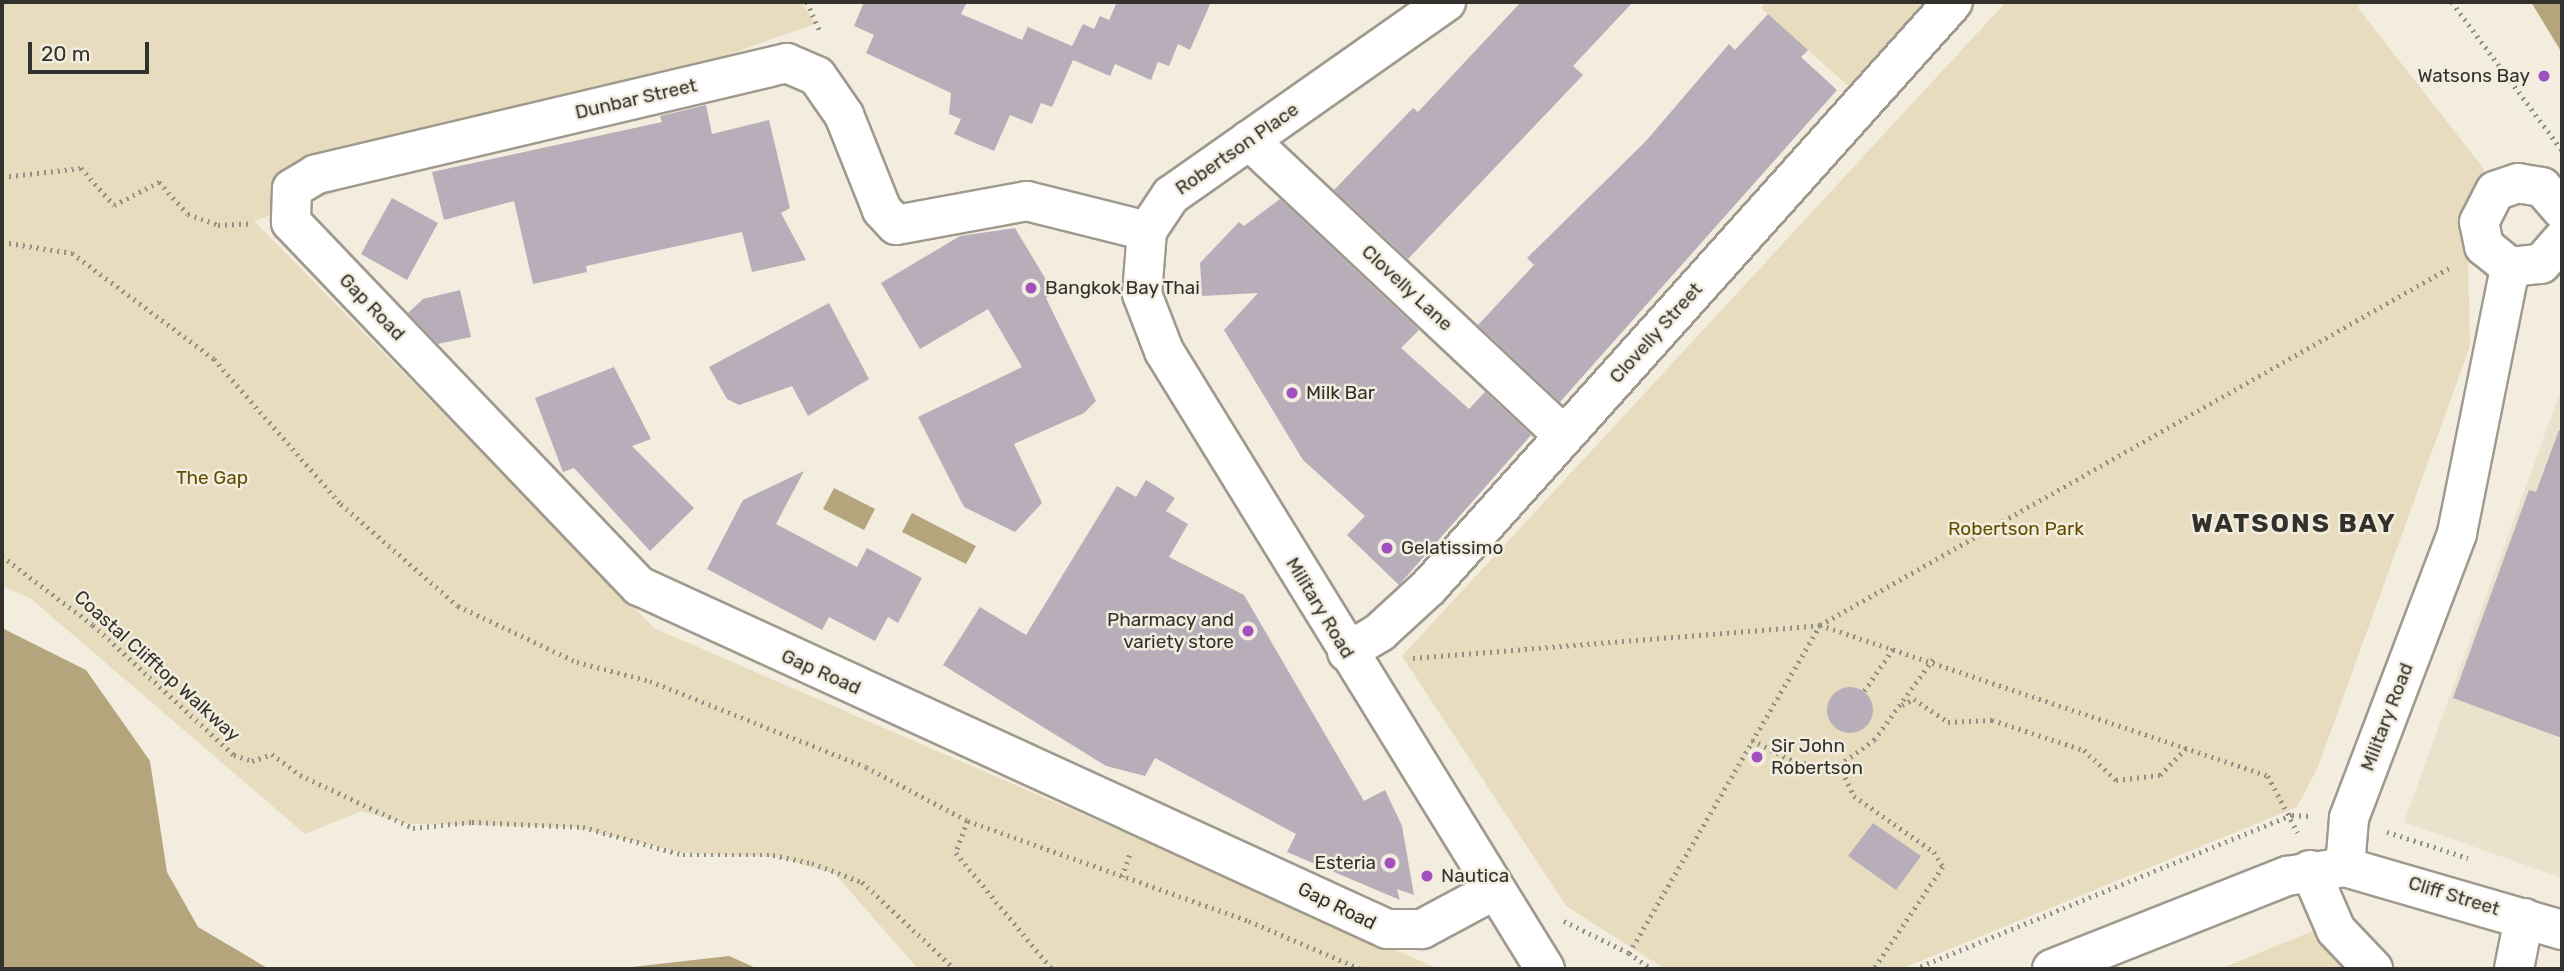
<!DOCTYPE html>
<html>
<head>
<meta charset="utf-8">
<style>
  body { margin:0 }
  #map { position:relative; width:2564px; height:971px; overflow:hidden; background:#f2eddf; font-family:Rubik,sans-serif }
  div>[style] { position:absolute }
  [style*='--x'] { left:calc(var(--x)*1px); top:calc(var(--y)*1px); width:calc(var(--w)*1px); rotate:calc(var(--a)*1deg) }
  .built>* { inset:0; background:#ebe2cd }
  .green>* { inset:0; background:#e8dcbf }
  .water>* { inset:0; background:#b5a57c }
  .building>* { inset:0; background:#b7aeba }
  .round { border-radius:50% }
  .path>* { height:4.5px; margin-top:-2.25px; transform-origin:0; background:repeating-linear-gradient(90deg,#939086 0 2px,transparent 0 7px) }
  .roads { filter:drop-shadow(2px 0 #9f9a8d) drop-shadow(-2px 0 #9f9a8d) drop-shadow(0 2px #9f9a8d) drop-shadow(0 -2px #9f9a8d) }
  .minor>* { height:38px; margin:-19px; padding:0 19px; transform-origin:19px; border-radius:19px; background:#fff }
  .dots>* { width:19px; height:19px; translate:-50% -50%; box-sizing:border-box; border:4px solid #f2eddf; border-radius:50% }
  span { translate:-50% -50%; white-space:nowrap; text-align:center; line-height:1.15; -webkit-text-stroke:5px #f2eddf; paint-order:stroke }
  .poi-label { font-size:19px; color:#33312c }
  .right { translate:-100% -50%; text-align:right }
  .left { translate:0 -50%; text-align:left }
  .street-label { font-size:19px; color:#33312c }
  .park-label { font-size:19px; color:#644d00 }
  .district-label { font-size:26px; color:#33312c; font-weight:700; letter-spacing:2px }
  .frame { position:absolute; inset:0; border:4px solid #33312c; pointer-events:none }
  .scale { position:absolute; left:28px; top:42px; width:121px; height:32px; box-sizing:border-box; border:4px solid #33312c; border-top:0; padding-left:9px; font-size:21px; line-height:24px; white-space:nowrap; color:#33312c; -webkit-text-stroke:5px #f2eddf; paint-order:stroke }
</style>
</head>
<body>
<div id="map">
  <div class="built">
    <div style="clip-path:polygon(2562px 387px,2562px 878px,2404px 822px)"></div>
  </div>
  <div class="green">
    <div style="clip-path:polygon(2px 2px,802px 2px,815px 24px,254px 221px,654px 628px,1439px 969px,918px 969px,835px 874px,777px 857px,683px 853px,574px 827px,408px 824px,361px 811px,305px 834px,30px 598px,2px 586px)"></div>
    <div style="clip-path:polygon(1767px 2px,1939px 2px,1856px 93px,1761px 8px)"></div>
    <div style="clip-path:polygon(2006px 2px,2361px 2px,2358px 8px,2484px 169px,2468px 257px,2470px 346px,2318px 767px,2297px 807px,1901px 969px,1665px 969px,1566px 906px,1402px 656px)"></div>
    <div style="clip-path:polygon(2320px 928px,2356px 969px,2220px 969px)"></div>
  </div>
  <div class="water">
    <div style="clip-path:polygon(2531px 2px,2562px 2px,2562px 53px)"></div>
    <div style="clip-path:polygon(834px 488px,875px 509px,864px 530px,823px 509px)"></div>
    <div style="clip-path:polygon(912px 513px,976px 546px,966px 564px,902px 532px)"></div>
    <div style="clip-path:polygon(2px 628px,86px 670px,150px 761px,167px 872px,198px 927px,269px 969px,2px 969px)"></div>
    <div style="clip-path:polygon(729px 956px,758px 969px,628px 969px,632px 967px)"></div>
  </div>
  <div class="building">
    <div style="clip-path:polygon(864px 2px,967px 2px,961px 14px,1022px 40px,1028px 27px,1072px 46px,1083px 24px,1094px 29px,1100px 16px,1109px 20px,1117px 2px,1211px 2px,1190px 50px,1178px 44px,1169px 66px,1158px 62px,1151px 80px,1115px 64px,1110px 76px,1073px 60px,1052px 107px,1041px 103px,1032px 124px,1010px 115px,994px 151px,954px 134px,961px 119px,949px 114px,951px 93px,866px 53px,874px 35px,854px 26px)"></div>
    <div style="clip-path:polygon(1521px 2px,1633px 2px,1573px 66px,1583px 75px,1408px 259px,1334px 190px,1413px 108px,1418px 112px)"></div>
    <div style="clip-path:polygon(1768px 14px,1808px 50px,1801px 57px,1837px 90px,1560px 402px,1478px 325px,1534px 265px,1527px 258px,1646px 141px,1729px 44px,1735px 50px)"></div>
    <div style="clip-path:polygon(706px 105px,712px 134px,769px 120px,790px 208px,781px 213px,806px 260px,752px 272px,742px 232px,586px 266px,587px 272px,533px 284px,514px 201px,444px 220px,432px 172px,662px 122px,660px 116px)"></div>
    <div style="clip-path:polygon(392px 198px,438px 223px,407px 280px,361px 254px)"></div>
    <div style="clip-path:polygon(1280px 199px,1419px 330px,1401px 348px,1469px 409px,1485px 392px,1531px 435px,1399px 585px,1347px 535px,1365px 516px,1303px 460px,1224px 330px,1258px 293px,1202px 296px,1200px 263px,1239px 222px,1244px 226px)"></div>
    <div style="clip-path:polygon(1015px 228px,1054px 293px,1046px 298px,1096px 401px,1084px 413px,1014px 444px,1042px 503px,1015px 532px,964px 507px,918px 417px,1022px 367px,988px 309px,920px 349px,881px 283px,960px 236px)"></div>
    <div style="clip-path:polygon(460px 290px,471px 337px,438px 344px,408px 313px,423px 299px)"></div>
    <div style="clip-path:polygon(829px 303px,869px 379px,808px 416px,792px 386px,739px 405px,727px 399px,709px 367px)"></div>
    <div style="clip-path:polygon(614px 367px,651px 439px,632px 446px,694px 508px,650px 551px,574px 468px,563px 472px,535px 398px)"></div>
    <div style="clip-path:polygon(2559px 430px,2562px 431px,2562px 738px,2453px 698px,2529px 490px,2536px 492px)"></div>
    <div style="clip-path:polygon(804px 471px,776px 524px,857px 567px,867px 548px,922px 578px,898px 623px,888px 617px,875px 641px,829px 617px,822px 630px,707px 569px,743px 500px)"></div>
    <div style="clip-path:polygon(1146px 480px,1175px 498px,1166px 511px,1188px 524px,1169px 557px,1244px 595px,1364px 801px,1385px 790px,1402px 826px,1414px 895px,1397px 889px,1400px 900px,1287px 852px,1296px 834px,1155px 758px,1145px 776px,1106px 766px,943px 665px,980px 607px,1026px 635px,1117px 486px,1136px 497px)"></div>
    <div class="round" style="left:1827px;top:687px;width:46px;height:46px"></div>
    <div style="clip-path:polygon(1873px 823px,1921px 856px,1896px 890px,1848px 856px)"></div>
  </div>
  <div class="path">
    <div style="--x:807;--y:2;--w:34;--a:66"></div>
    <div style="--x:2452;--y:2;--w:184;--a:53.4"></div>
    <div style="--x:2;--y:177;--w:80;--a:-6.5"></div>
    <div style="--x:81;--y:168;--w:50;--a:48.3"></div>
    <div style="--x:114;--y:205;--w:51;--a:-27.1"></div>
    <div style="--x:159;--y:182;--w:43;--a:47.8"></div>
    <div style="--x:188;--y:214;--w:32;--a:20"></div>
    <div style="--x:218;--y:225;--w:34;--a:-3"></div>
    <div style="--x:2;--y:242;--w:71;--a:8.9"></div>
    <div style="--x:72;--y:253;--w:177;--a:36.7"></div>
    <div style="--x:214;--y:359;--w:193;--a:48.8"></div>
    <div style="--x:341;--y:504;--w:155;--a:41.1"></div>
    <div style="--x:458;--y:606;--w:132;--a:25.2"></div>
    <div style="--x:577;--y:662;--w:75;--a:14.6"></div>
    <div style="--x:650;--y:681;--w:232;--a:21.7"></div>
    <div style="--x:866;--y:767;--w:115;--a:27.9"></div>
    <div style="--x:968;--y:821;--w:298;--a:19.6"></div>
    <div style="--x:1249;--y:921;--w:122;--a:23.2"></div>
    <div style="--x:2;--y:556;--w:114;--a:37.2"></div>
    <div style="--x:93;--y:625;--w:192;--a:42.7"></div>
    <div style="--x:234;--y:755;--w:19;--a:18"></div>
    <div style="--x:252;--y:761;--w:21;--a:-19"></div>
    <div style="--x:272;--y:754;--w:35;--a:37"></div>
    <div style="--x:300;--y:775;--w:125;--a:25.1"></div>
    <div style="--x:413;--y:828;--w:59;--a:-5.8"></div>
    <div style="--x:472;--y:822;--w:111;--a:2.6"></div>
    <div style="--x:583;--y:827;--w:104;--a:15.6"></div>
    <div style="--x:683;--y:855;--w:90;--a:0"></div>
    <div style="--x:773;--y:855;--w:40;--a:12"></div>
    <div style="--x:812;--y:863;--w:53;--a:20.8"></div>
    <div style="--x:862;--y:882;--w:127;--a:43.1"></div>
    <div style="--x:1413;--y:658;--w:408;--a:-4.6"></div>
    <div style="--x:1820;--y:625;--w:473;--a:18.6"></div>
    <div style="--x:2268;--y:776;--w:64;--a:62.2"></div>
    <div style="--x:1864;--y:691;--w:55;--a:-55.4"></div>
    <div style="--x:1902;--y:705;--w:13;--a:-27"></div>
    <div style="--x:1914;--y:699;--w:41;--a:34.1"></div>
    <div style="--x:1948;--y:722;--w:44;--a:-2.6"></div>
    <div style="--x:1992;--y:720;--w:97;--a:18.1"></div>
    <div style="--x:2084;--y:750;--w:44;--a:43.2"></div>
    <div style="--x:2116;--y:780;--w:44;--a:-6.5"></div>
    <div style="--x:2160;--y:775;--w:39;--a:-46"></div>
    <div style="--x:1752;--y:740;--w:51;--a:27.1"></div>
    <div style="--x:1797;--y:763;--w:42;--a:2.7"></div>
    <div style="--x:1839;--y:765;--w:43;--a:-35.5"></div>
    <div style="--x:1874;--y:740;--w:100;--a:-53.9"></div>
    <div style="--x:1839;--y:765;--w:34;--a:64"></div>
    <div style="--x:1854;--y:796;--w:98;--a:35"></div>
    <div style="--x:1934;--y:852;--w:17;--a:59"></div>
    <div style="--x:1943;--y:867;--w:123;--a:124.1"></div>
    <div style="--x:968;--y:821;--w:34;--a:111"></div>
    <div style="--x:956;--y:853;--w:151;--a:50.4"></div>
    <div style="--x:2387;--y:832;--w:85;--a:17.8"></div>
    <div style="--x:1122;--y:877;--w:25;--a:-72"></div>
    <div style="--x:1564;--y:921;--w:72;--a:26.2"></div>
    <div style="--x:1629;--y:953;--w:380;--a:-59.8"></div>
    <div style="--x:1820;--y:625;--w:725;--a:-29.57"></div>
    <div style="--x:1629;--y:953;--w:28;--a:35"></div>
    <div style="--x:1914;--y:969;--w:408;--a:-22.2"></div>
    <div style="--x:2292;--y:815;--w:18;--a:3"></div>
  </div>
  <div class="roads">
    <div class="minor">
      <div style="--x:1446;--y:2;--w:336;--a:144.9"></div>
      <div style="--x:1171;--y:195;--w:43;--a:123.7"></div>
      <div style="--x:1147;--y:231;--w:63;--a:94.5"></div>
      <div style="--x:1142;--y:294;--w:61;--a:68.9"></div>
      <div style="--x:1164;--y:351;--w:726;--a:58.35"></div>
      <div style="--x:1249;--y:140;--w:432;--a:43.2"></div>
      <div style="--x:2562;--y:210;--w:30;--a:-131"></div>
      <div style="--x:2542;--y:187;--w:24;--a:-171"></div>
      <div style="--x:2518;--y:183;--w:24;--a:161"></div>
      <div style="--x:2495;--y:191;--w:35;--a:117"></div>
      <div style="--x:2479;--y:222;--w:25;--a:78"></div>
      <div style="--x:2484;--y:246;--w:33;--a:39"></div>
      <div style="--x:2510;--y:267;--w:31;--a:-6"></div>
      <div style="--x:2541;--y:264;--w:32;--a:-49"></div>
      <div style="--x:1147;--y:231;--w:124;--a:-166"></div>
      <div style="--x:1027;--y:201;--w:133;--a:169.6"></div>
      <div style="--x:896;--y:225;--w:21;--a:-133"></div>
      <div style="--x:882;--y:210;--w:102;--a:-111.8"></div>
      <div style="--x:844;--y:115;--w:47;--a:-124.7"></div>
      <div style="--x:817;--y:76;--w:33;--a:-157"></div>
      <div style="--x:787;--y:63;--w:485;--a:166.7"></div>
      <div style="--x:315;--y:175;--w:27;--a:149"></div>
      <div style="--x:292;--y:189;--w:33;--a:92"></div>
      <div style="--x:291;--y:222;--w:504;--a:46.29"></div>
      <div style="--x:639;--y:586;--w:823;--a:24.63"></div>
      <div style="--x:1387;--y:929;--w:35;--a:0"></div>
      <div style="--x:1422;--y:929;--w:81;--a:-28.2"></div>
      <div style="--x:1347;--y:652;--w:39;--a:-31"></div>
      <div style="--x:1380;--y:632;--w:67;--a:-42.6"></div>
      <div style="--x:1429;--y:587;--w:785;--a:-48.15"></div>
      <div style="--x:2345;--y:867;--w:49;--a:-85.3"></div>
      <div style="--x:2349;--y:818;--w:305;--a:-69.2"></div>
      <div style="--x:2457;--y:533;--w:271;--a:-78.7"></div>
      <div style="--x:2310;--y:870;--w:65;--a:66.6"></div>
      <div style="--x:2336;--y:930;--w:54;--a:46.5"></div>
      <div style="--x:2052;--y:969;--w:253;--a:-21.6"></div>
      <div style="--x:2287;--y:876;--w:59;--a:-8.8"></div>
      <div style="--x:2345;--y:867;--w:226;--a:16.2"></div>
      <div style="--x:2514;--y:969;--w:52;--a:-78.9"></div>
    </div>
  </div>
  <div class="dots">
    <div style="left:2544px;top:76px;background:#a150c0"></div>
    <div style="left:1031px;top:288px;background:#a150c0"></div>
    <div style="left:1292px;top:393px;background:#a150c0"></div>
    <div style="left:1387px;top:548px;background:#a150c0"></div>
    <div style="left:1248px;top:631px;background:#a150c0"></div>
    <div style="left:1757px;top:757px;background:#a150c0"></div>
    <div style="left:1390px;top:863px;background:#a150c0"></div>
    <div style="left:1427px;top:876px;background:#a150c0"></div>
  </div>
  <div class="poi-label">
    <span class="right" style="left:2530px;top:76px">Watsons Bay</span>
    <span class="left" style="left:1045px;top:288px">Bangkok Bay Thai</span>
    <span class="left" style="left:1306px;top:393px">Milk Bar</span>
    <span class="left" style="left:1401px;top:548px">Gelatissimo</span>
    <span class="right" style="left:1234px;top:631px">Pharmacy and<br>variety store</span>
    <span class="left" style="left:1771px;top:757px">Sir John<br>Robertson</span>
    <span class="right" style="left:1376px;top:863px">Esteria</span>
    <span class="left" style="left:1441px;top:876px">Nautica</span>
  </div>
  <div class="street-label">
    <span style="left:636px;top:99px;rotate:-13deg">Dunbar Street</span>
    <span style="left:1237px;top:149px;rotate:-35deg">Robertson Place</span>
    <span style="left:1407px;top:288px;rotate:43deg">Clovelly Lane</span>
    <span style="left:372px;top:307px;rotate:46deg">Gap Road</span>
    <span style="left:1656px;top:333px;rotate:-48deg">Clovelly Street</span>
    <span style="left:1320px;top:608px;rotate:59deg">Military Road</span>
    <span style="left:157px;top:666px;rotate:42deg">Coastal Clifftop Walkway</span>
    <span style="left:821px;top:672px;rotate:24deg">Gap Road</span>
    <span style="left:2387px;top:717px;rotate:-69deg">Military Road</span>
    <span style="left:2454px;top:896px;rotate:17deg">Cliff Street</span>
    <span style="left:1337px;top:906px;rotate:26deg">Gap Road</span>
  </div>
  <div class="park-label">
    <span style="left:212px;top:478px">The Gap</span>
    <span style="left:2016px;top:529px">Robertson Park</span>
  </div>
  <div class="district-label">
    <span style="left:2294px;top:524px">WATSONS BAY</span>
  </div>
  <div class="frame"></div>
  <div class="scale">20 m</div>
</div>
</body>
</html>
